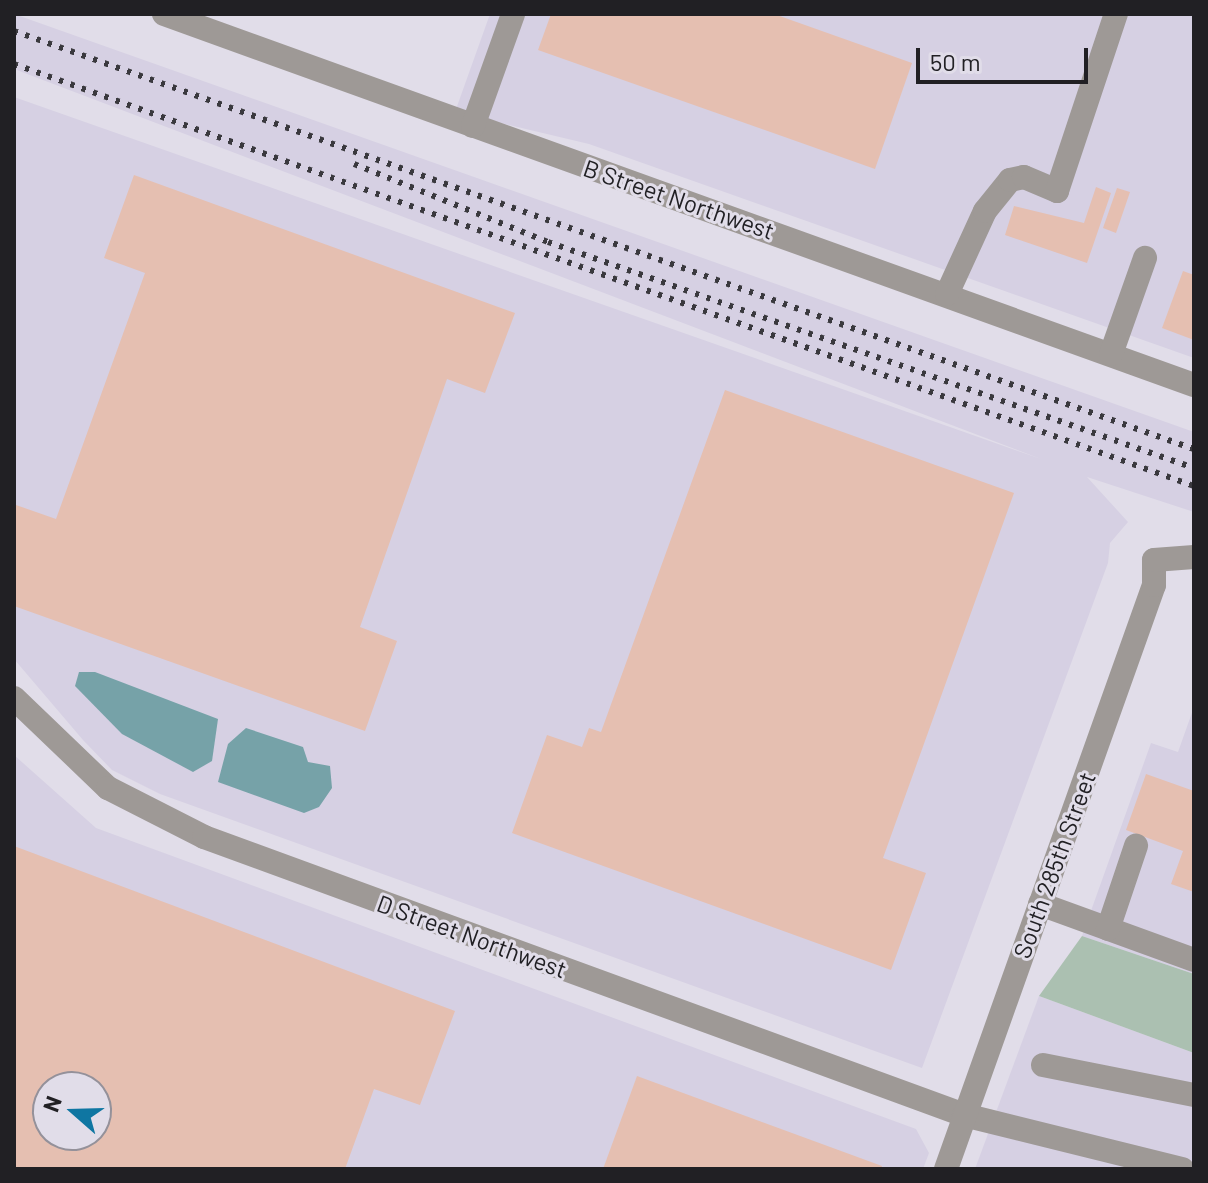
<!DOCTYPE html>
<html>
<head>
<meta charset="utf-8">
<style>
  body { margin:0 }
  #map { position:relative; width:1208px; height:1183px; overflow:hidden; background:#e1dde9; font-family:Barlow,sans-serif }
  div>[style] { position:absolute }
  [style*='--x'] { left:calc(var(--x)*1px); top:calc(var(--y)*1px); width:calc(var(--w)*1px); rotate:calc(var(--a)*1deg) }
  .built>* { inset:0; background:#d6d0e3 }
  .green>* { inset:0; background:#abc0b1 }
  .water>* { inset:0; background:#76a2a8 }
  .building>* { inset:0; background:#e5bfb1 }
  .minor>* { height:24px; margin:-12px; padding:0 12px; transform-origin:12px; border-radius:12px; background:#9e9996 }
  .rail>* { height:6px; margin-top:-3px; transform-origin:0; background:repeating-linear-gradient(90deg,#3a393e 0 4px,transparent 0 12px) }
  span { translate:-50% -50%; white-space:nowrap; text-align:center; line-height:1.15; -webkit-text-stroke:6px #e1dde9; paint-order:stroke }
  .street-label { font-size:24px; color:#212024 }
  .frame { position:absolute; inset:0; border:16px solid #212024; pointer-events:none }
  .north { position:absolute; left:32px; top:1071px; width:80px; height:80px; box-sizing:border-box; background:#e1dde9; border:2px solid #94919a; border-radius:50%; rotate:290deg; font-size:22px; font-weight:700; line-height:32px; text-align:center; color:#212024 }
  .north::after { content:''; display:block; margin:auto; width:28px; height:36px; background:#0f76a2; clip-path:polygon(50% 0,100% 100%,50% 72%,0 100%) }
  .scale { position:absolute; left:916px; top:48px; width:172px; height:36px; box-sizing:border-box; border:4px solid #212024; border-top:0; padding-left:10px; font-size:24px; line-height:28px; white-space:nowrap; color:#212024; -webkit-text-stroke:6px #e1dde9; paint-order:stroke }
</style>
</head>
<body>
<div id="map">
  <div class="built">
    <div style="clip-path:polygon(14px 14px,1194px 432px,1194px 512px,1087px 477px,1128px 522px,1110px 543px,1108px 563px,922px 1068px,160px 794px,112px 770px,83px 740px,14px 659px,14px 97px,1041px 459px,14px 69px)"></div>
    <div style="clip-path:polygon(490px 14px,1194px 14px,1194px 358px,589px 144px,455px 112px)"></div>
    <div style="clip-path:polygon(1194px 707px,1194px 974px,1082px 936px,1151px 743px,1178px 752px)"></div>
    <div style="clip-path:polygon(evenodd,14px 755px,96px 828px,916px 1129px,929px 1153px,923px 1169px,14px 1169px,14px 755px,48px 1087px,96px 1087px,96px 1135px,48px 1135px,48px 1087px)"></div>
    <div style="clip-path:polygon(1039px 996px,1194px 1053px,1194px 1169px,975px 1169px)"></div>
  </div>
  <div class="green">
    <div style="clip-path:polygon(1082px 936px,1194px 974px,1194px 1053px,1039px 996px)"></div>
  </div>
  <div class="water">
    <div style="clip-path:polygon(79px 672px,95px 672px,218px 719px,212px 761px,193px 772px,122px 734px,75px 686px)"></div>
    <div style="clip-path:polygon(246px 728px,303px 747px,308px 762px,330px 766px,332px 788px,319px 807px,304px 813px,218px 782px,228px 744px)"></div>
  </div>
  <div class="building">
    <div style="clip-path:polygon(551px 14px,774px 14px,912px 63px,875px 169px,538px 50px)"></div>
    <div style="clip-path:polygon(134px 175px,515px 313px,485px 393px,447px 379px,360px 627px,397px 641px,365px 731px,14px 606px,16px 505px,56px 519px,145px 273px,104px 258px)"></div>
    <div style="clip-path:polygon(1096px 187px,1111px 193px,1087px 263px,1005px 235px,1014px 206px,1084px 223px)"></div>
    <div style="clip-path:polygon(1117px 188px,1130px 192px,1116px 233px,1103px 228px)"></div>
    <div style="clip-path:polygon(1183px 271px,1194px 275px,1194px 340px,1162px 328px)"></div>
    <div style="clip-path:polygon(725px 390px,1014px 493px,883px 858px,926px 873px,891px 970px,512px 833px,547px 735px,582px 747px,589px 728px,601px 732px)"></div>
    <div style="clip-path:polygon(1146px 774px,1194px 791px,1194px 892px,1171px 884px,1183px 851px,1126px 830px)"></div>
    <div style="clip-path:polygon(evenodd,14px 846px,455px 1011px,420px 1105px,374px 1089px,345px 1169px,14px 1169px,14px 846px,48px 1087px,96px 1087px,96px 1135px,48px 1135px,48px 1087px)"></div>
    <div style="clip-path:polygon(637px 1076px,882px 1166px,881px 1169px,603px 1169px)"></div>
  </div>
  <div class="minor">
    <div style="--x:164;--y:14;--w:1095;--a:19.81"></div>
    <div style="--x:473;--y:126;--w:119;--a:-70.3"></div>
    <div style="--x:947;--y:294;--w:91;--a:-65.4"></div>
    <div style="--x:985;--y:211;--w:40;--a:-51"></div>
    <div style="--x:1010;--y:180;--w:14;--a:-12"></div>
    <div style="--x:1024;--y:177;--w:36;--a:23"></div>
    <div style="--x:1057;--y:191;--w:187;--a:-71.6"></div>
    <div style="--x:1111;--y:354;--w:102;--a:-70.5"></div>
    <div style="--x:14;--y:698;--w:130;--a:43.8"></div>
    <div style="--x:108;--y:788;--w:108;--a:27"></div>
    <div style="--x:204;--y:837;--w:809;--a:20.09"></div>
    <div style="--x:964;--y:1115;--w:225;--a:13.9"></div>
    <div style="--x:1040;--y:904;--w:164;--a:20"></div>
    <div style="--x:1108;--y:929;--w:88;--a:-71.4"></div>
    <div style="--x:1043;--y:1065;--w:154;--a:11.2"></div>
    <div style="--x:946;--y:1169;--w:620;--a:-70.4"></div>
    <div style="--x:1154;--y:585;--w:25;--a:-90"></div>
    <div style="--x:1154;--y:560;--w:40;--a:-4.3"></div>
  </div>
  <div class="rail">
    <div style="--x:14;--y:31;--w:1252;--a:19.51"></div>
    <div style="--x:14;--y:64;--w:1253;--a:19.68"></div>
    <div style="--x:354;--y:164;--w:209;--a:21.9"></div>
    <div style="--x:548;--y:242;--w:684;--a:19.28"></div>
  </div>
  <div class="street-label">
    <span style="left:679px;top:199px;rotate:19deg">B Street Northwest</span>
    <span style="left:1054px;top:865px;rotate:-70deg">South 285th Street</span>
    <span style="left:472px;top:936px;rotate:20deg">D Street Northwest</span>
  </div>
  <div class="frame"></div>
  <div class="north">N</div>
  <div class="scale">50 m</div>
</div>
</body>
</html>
